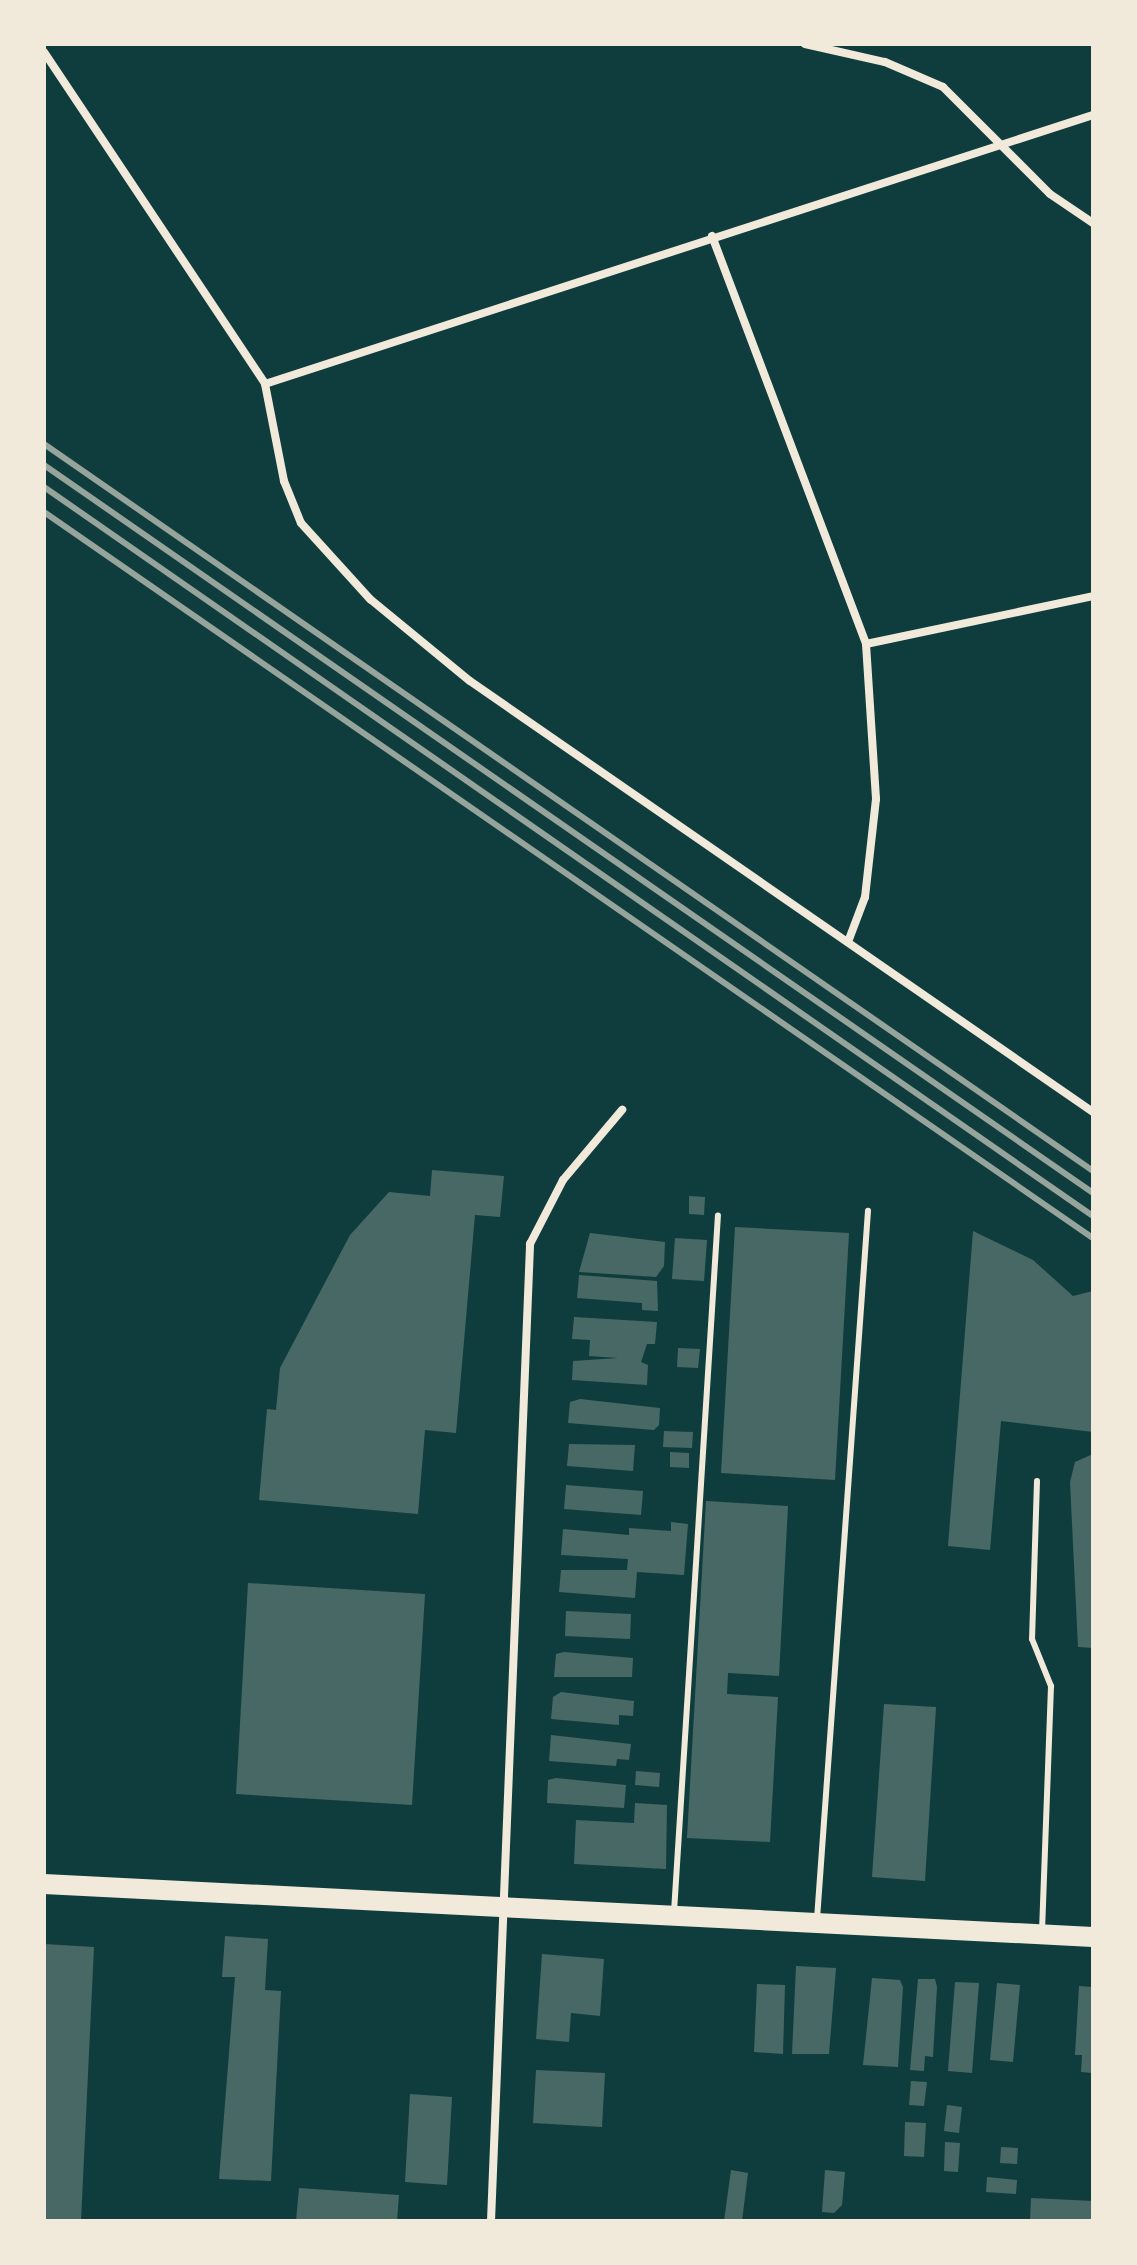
<!DOCTYPE html>
<html>
<head>
<meta charset="utf-8">
<style>
  body { margin:0 }
  #map { position:relative; width:1137px; height:2265px; overflow:hidden; background:#0f3d3e; font-family:"IBM Plex Sans",sans-serif }
  div>[style] { position:absolute }
  [style*='--x'] { left:calc(var(--x)*1px); top:calc(var(--y)*1px); width:calc(var(--w)*1px); rotate:calc(var(--a)*1deg) }
  .building>* { inset:0; background:#486865 }
  .service>* { height:6px; margin:-3px; padding:0 3px; transform-origin:3px; border-radius:3px; background:#f1e9da }
  .minor>* { height:8px; margin:-4px; padding:0 4px; transform-origin:4px; border-radius:4px; background:#f1e9da }
  .primary>* { height:20px; margin:-10px; padding:0 10px; transform-origin:10px; border-radius:10px; background:#f1e9da }
  .rail>* { height:6px; margin:-3px; padding:0 3px; transform-origin:3px; border-radius:3px; background:#97a49c }
  span { translate:-50% -50%; white-space:nowrap; text-align:center; line-height:1.15; -webkit-text-stroke:7px #f1e9da; paint-order:stroke }
  .frame { position:absolute; inset:0; border:46px solid #f1e9da; pointer-events:none }
</style>
</head>
<body>
<div id="map">
  <div class="building">
    <div style="clip-path:polygon(432px 1170px,504px 1176px,500px 1217px,475px 1215px,456px 1433px,425px 1430px,418px 1514px,259px 1500px,267px 1409px,276px 1410px,280px 1368px,350px 1235px,389px 1192px,430px 1196px)"></div>
    <div style="clip-path:polygon(689px 1196px,705px 1197px,704px 1215px,689px 1214px)"></div>
    <div style="clip-path:polygon(735px 1227px,849px 1233px,835px 1480px,721px 1473px)"></div>
    <div style="clip-path:polygon(973px 1231px,1033px 1260px,1073px 1296px,1093px 1291px,1093px 1432px,1001px 1421px,990px 1550px,948px 1546px)"></div>
    <div style="clip-path:polygon(590px 1233px,665px 1242px,664px 1266px,656px 1277px,579px 1272px)"></div>
    <div style="clip-path:polygon(675px 1238px,707px 1240px,704px 1281px,672px 1279px)"></div>
    <div style="clip-path:polygon(579px 1275px,657px 1281px,658px 1311px,642px 1310px,642px 1303px,577px 1298px)"></div>
    <div style="clip-path:polygon(574px 1317px,657px 1322px,655px 1344px,647px 1344px,641px 1362px,648px 1365px,647px 1385px,572px 1380px,573px 1361px,618px 1358px,589px 1356px,590px 1340px,572px 1339px)"></div>
    <div style="clip-path:polygon(678px 1348px,700px 1349px,698px 1368px,677px 1367px)"></div>
    <div style="clip-path:polygon(580px 1399px,660px 1408px,659px 1425px,654px 1430px,568px 1423px,570px 1402px)"></div>
    <div style="clip-path:polygon(664px 1431px,693px 1432px,692px 1448px,663px 1447px)"></div>
    <div style="clip-path:polygon(569px 1444px,635px 1445px,633px 1471px,567px 1466px)"></div>
    <div style="clip-path:polygon(670px 1452px,689px 1453px,689px 1468px,670px 1467px)"></div>
    <div style="clip-path:polygon(1093px 1454px,1093px 1648px,1078px 1647px,1070px 1482px,1075px 1462px)"></div>
    <div style="clip-path:polygon(566px 1485px,643px 1491px,641px 1515px,564px 1509px)"></div>
    <div style="clip-path:polygon(706px 1501px,788px 1506px,779px 1676px,728px 1673px,727px 1694px,778px 1697px,770px 1842px,687px 1838px)"></div>
    <div style="clip-path:polygon(671px 1522px,688px 1524px,684px 1575px,637px 1572px,635px 1598px,559px 1592px,561px 1570px,627px 1570px,628px 1559px,561px 1555px,563px 1529px,629px 1535px,629px 1528px,671px 1531px)"></div>
    <div style="clip-path:polygon(248px 1583px,425px 1594px,412px 1805px,236px 1794px)"></div>
    <div style="clip-path:polygon(566px 1611px,631px 1614px,630px 1639px,565px 1636px)"></div>
    <div style="clip-path:polygon(564px 1652px,633px 1658px,632px 1677px,554px 1677px,556px 1654px)"></div>
    <div style="clip-path:polygon(561px 1692px,634px 1701px,633px 1716px,619px 1715px,619px 1725px,551px 1719px,553px 1697px)"></div>
    <div style="clip-path:polygon(884px 1704px,936px 1707px,925px 1881px,872px 1877px)"></div>
    <div style="clip-path:polygon(551px 1735px,631px 1744px,629px 1760px,617px 1759px,616px 1766px,549px 1761px)"></div>
    <div style="clip-path:polygon(636px 1771px,660px 1773px,659px 1787px,635px 1785px)"></div>
    <div style="clip-path:polygon(556px 1778px,626px 1785px,624px 1808px,547px 1803px,548px 1780px)"></div>
    <div style="clip-path:polygon(635px 1803px,667px 1805px,666px 1869px,574px 1864px,576px 1820px,634px 1823px)"></div>
    <div style="clip-path:polygon(225px 1936px,268px 1939px,265px 1990px,281px 1991px,271px 2181px,219px 2179px,235px 1977px,222px 1977px)"></div>
    <div style="clip-path:polygon(44px 1944px,94px 1947px,81px 2221px,44px 2221px)"></div>
    <div style="clip-path:polygon(542px 1954px,604px 1959px,600px 2016px,571px 2013px,569px 2042px,536px 2039px)"></div>
    <div style="clip-path:polygon(796px 1966px,836px 1968px,829px 2054px,792px 2054px)"></div>
    <div style="clip-path:polygon(872px 1978px,900px 1980px,903px 1987px,898px 2067px,863px 2065px)"></div>
    <div style="clip-path:polygon(918px 1979px,935px 1979px,937px 1987px,933px 2057px,925px 2056px,924px 2071px,910px 2070px)"></div>
    <div style="clip-path:polygon(955px 1982px,979px 1983px,972px 2073px,948px 2071px)"></div>
    <div style="clip-path:polygon(997px 1983px,1020px 1985px,1013px 2062px,990px 2060px)"></div>
    <div style="clip-path:polygon(757px 1984px,785px 1985px,783px 2054px,754px 2052px)"></div>
    <div style="clip-path:polygon(1079px 1986px,1093px 1987px,1093px 2073px,1081px 2072px,1082px 2055px,1075px 2055px)"></div>
    <div style="clip-path:polygon(536px 2070px,605px 2073px,602px 2127px,533px 2123px)"></div>
    <div style="clip-path:polygon(911px 2081px,927px 2082px,924px 2106px,909px 2105px)"></div>
    <div style="clip-path:polygon(410px 2094px,452px 2097px,447px 2185px,405px 2182px)"></div>
    <div style="clip-path:polygon(947px 2105px,962px 2107px,959px 2133px,944px 2131px)"></div>
    <div style="clip-path:polygon(905px 2122px,926px 2123px,924px 2157px,904px 2156px)"></div>
    <div style="clip-path:polygon(945px 2142px,960px 2143px,958px 2172px,944px 2171px)"></div>
    <div style="clip-path:polygon(1001px 2147px,1018px 2148px,1017px 2164px,1000px 2163px)"></div>
    <div style="clip-path:polygon(731px 2170px,748px 2173px,742px 2221px,724px 2221px)"></div>
    <div style="clip-path:polygon(825px 2170px,845px 2172px,842px 2205px,834px 2213px,822px 2212px)"></div>
    <div style="clip-path:polygon(987px 2177px,1017px 2180px,1016px 2194px,986px 2192px)"></div>
    <div style="clip-path:polygon(299px 2188px,399px 2195px,397px 2221px,296px 2221px)"></div>
    <div style="clip-path:polygon(1031px 2198px,1093px 2201px,1093px 2221px,1030px 2221px)"></div>
  </div>
  <div class="service">
    <div style="--x:1037;--y:1481;--w:158;--a:91.8"></div>
    <div style="--x:1032;--y:1639;--w:51;--a:68"></div>
    <div style="--x:1051;--y:1686;--w:245;--a:92.1"></div>
    <div style="--x:674;--y:1912;--w:698;--a:-86.39"></div>
    <div style="--x:817;--y:1919;--w:710;--a:-85.88"></div>
  </div>
  <div class="minor">
    <div style="--x:805;--y:44;--w:82;--a:12.7"></div>
    <div style="--x:885;--y:62;--w:63;--a:23.3"></div>
    <div style="--x:943;--y:87;--w:151;--a:45"></div>
    <div style="--x:1050;--y:194;--w:52;--a:34"></div>
    <div style="--x:44;--y:52;--w:399;--a:56.3"></div>
    <div style="--x:265;--y:384;--w:871;--a:-18"></div>
    <div style="--x:712;--y:236;--w:436;--a:69.3"></div>
    <div style="--x:866;--y:644;--w:155;--a:86.3"></div>
    <div style="--x:876;--y:799;--w:99;--a:96.4"></div>
    <div style="--x:865;--y:897;--w:48;--a:110.7"></div>
    <div style="--x:265;--y:384;--w:99;--a:78.9"></div>
    <div style="--x:284;--y:481;--w:45;--a:68"></div>
    <div style="--x:301;--y:523;--w:103;--a:47.8"></div>
    <div style="--x:370;--y:599;--w:129;--a:39.4"></div>
    <div style="--x:470;--y:681;--w:758;--a:34.68"></div>
    <div style="--x:866;--y:644;--w:232;--a:-11.9"></div>
    <div style="--x:491;--y:2221;--w:978;--a:-87.71"></div>
    <div style="--x:530;--y:1244;--w:72;--a:-62.7"></div>
    <div style="--x:563;--y:1180;--w:92;--a:-49.9"></div>
  </div>
  <div class="primary">
    <div style="--x:44;--y:1884;--w:1050;--a:2.89"></div>
  </div>
  <div class="rail">
    <div style="--x:44;--y:444;--w:1276;--a:34.72"></div>
    <div style="--x:44;--y:465;--w:1277;--a:34.76"></div>
    <div style="--x:44;--y:487;--w:1277;--a:34.8"></div>
    <div style="--x:44;--y:512;--w:1276;--a:34.69"></div>
  </div>
  <div class="frame"></div>
</div>
</body>
</html>
